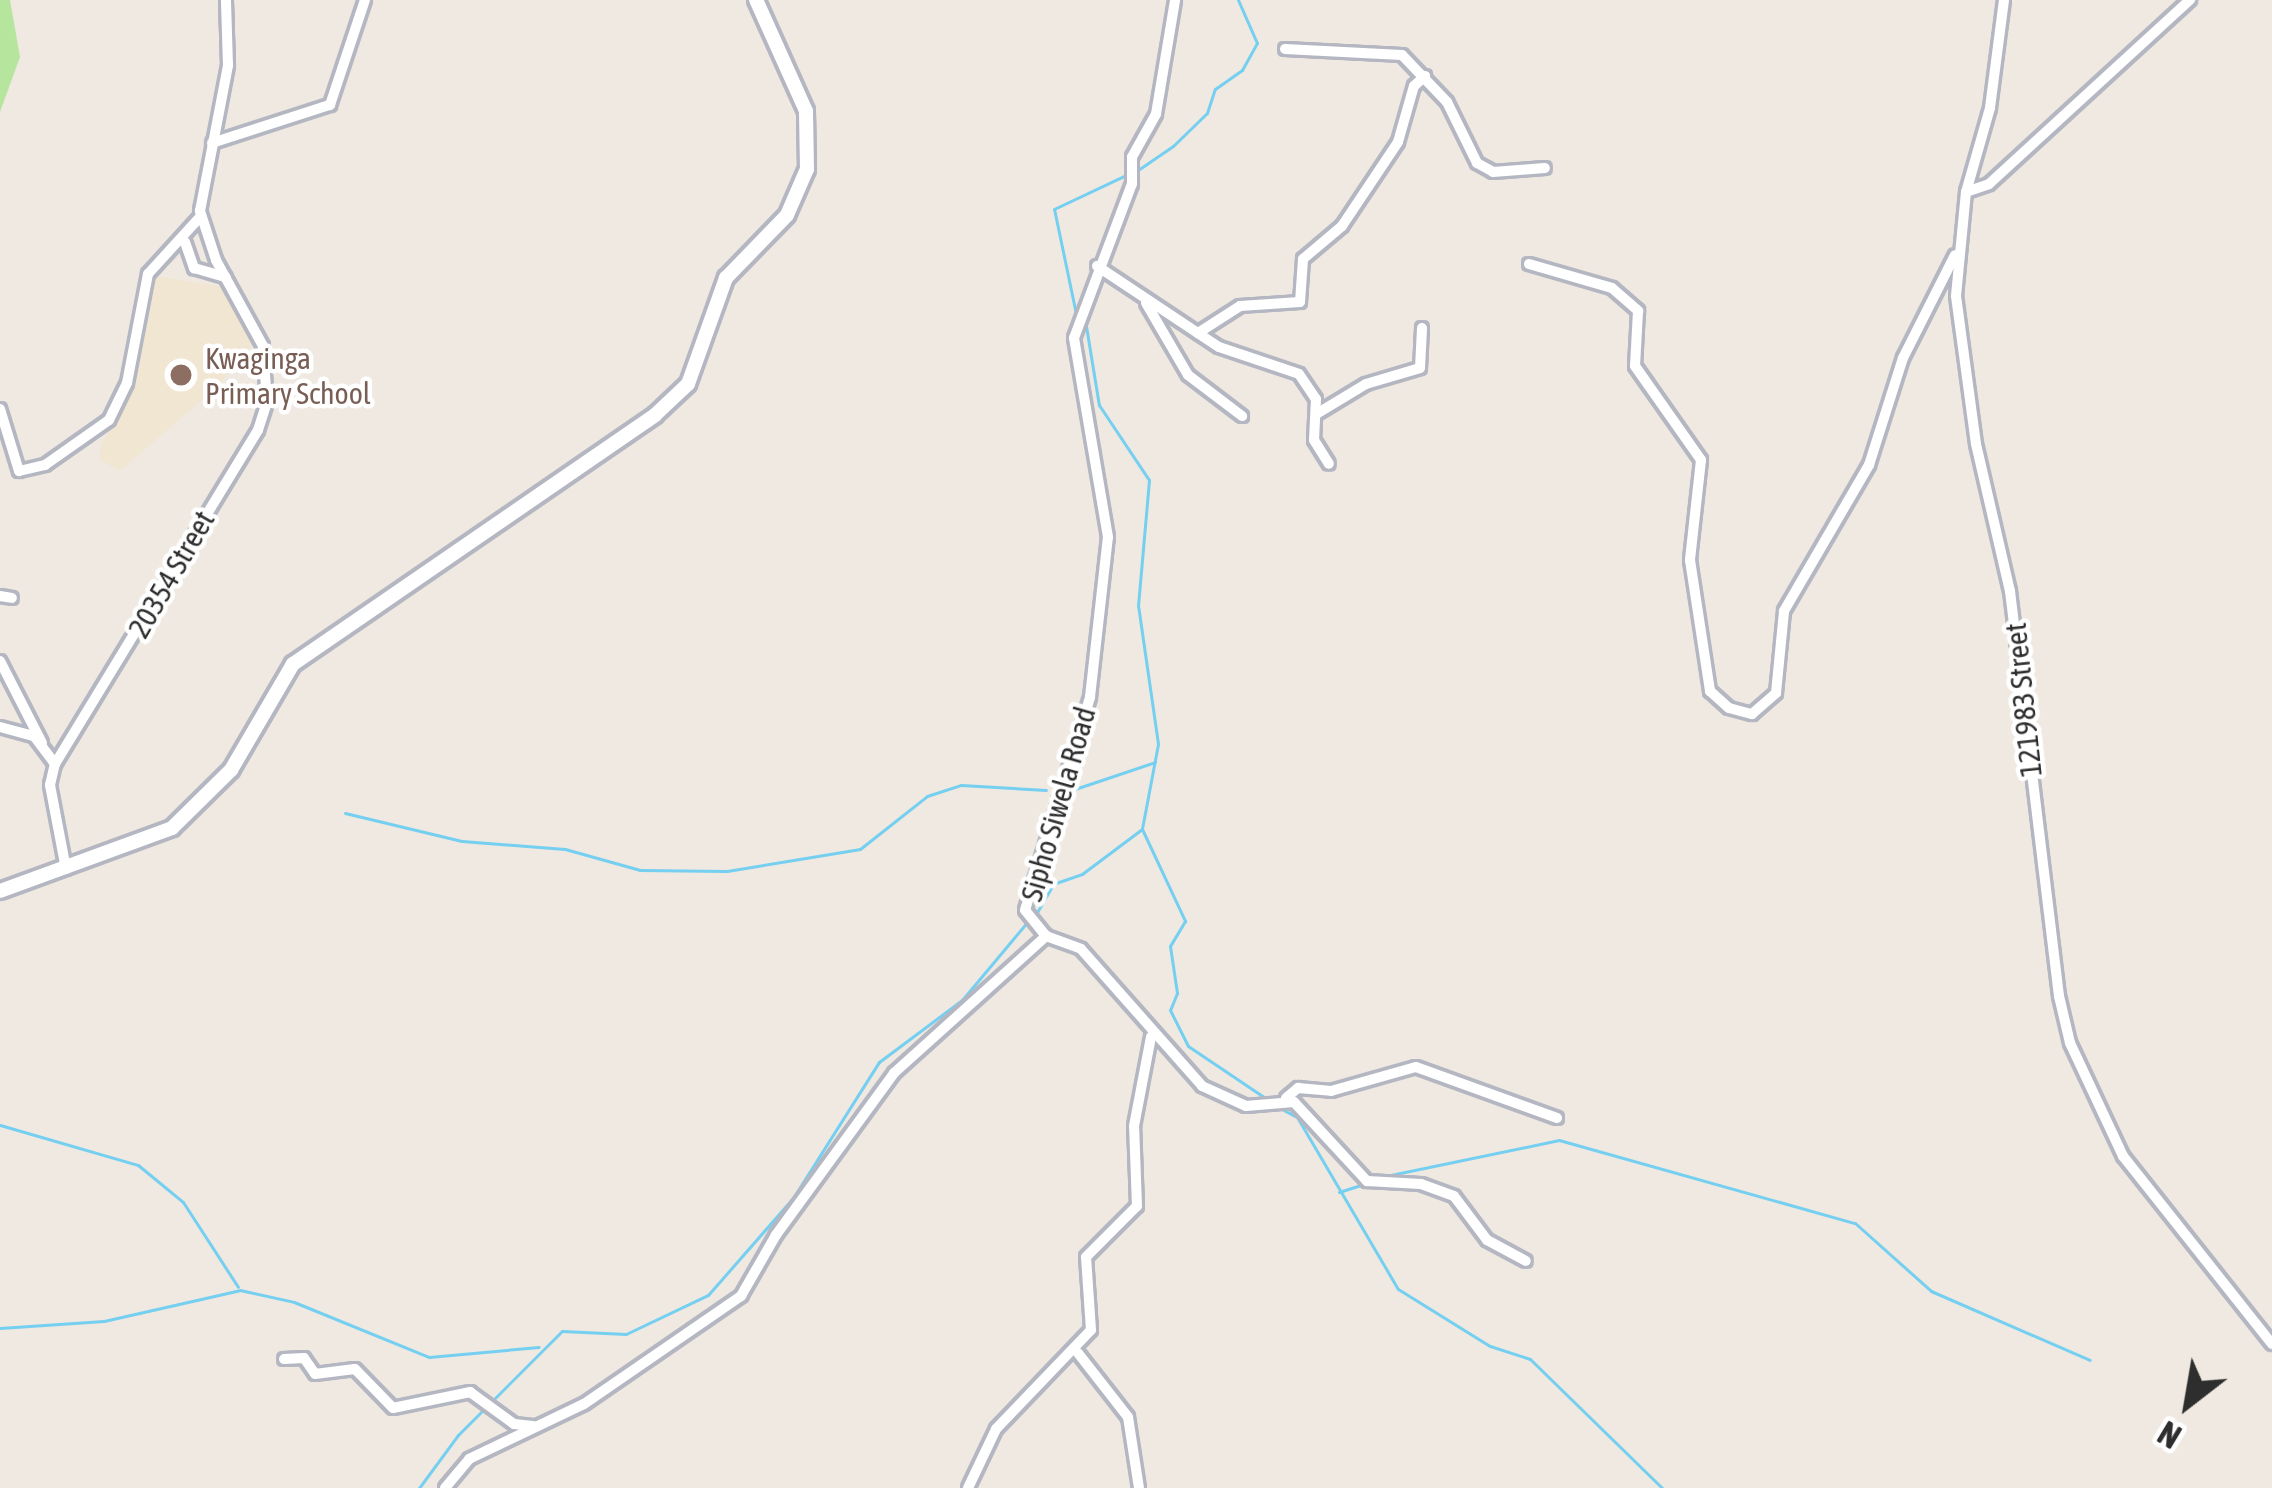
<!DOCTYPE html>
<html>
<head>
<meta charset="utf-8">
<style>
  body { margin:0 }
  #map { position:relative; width:2272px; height:1488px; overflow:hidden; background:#efe9e1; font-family:"Asap Condensed",sans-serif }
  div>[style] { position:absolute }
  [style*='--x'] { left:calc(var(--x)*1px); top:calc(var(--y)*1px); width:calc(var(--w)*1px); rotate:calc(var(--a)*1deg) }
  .education>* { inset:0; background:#f0e6d1 }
  .green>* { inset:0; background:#b6e59e }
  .stream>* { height:3px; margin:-1.5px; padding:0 1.5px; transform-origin:1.5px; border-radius:1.5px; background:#75cff0 }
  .roads { filter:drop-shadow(3px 0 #b4b7c1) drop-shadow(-3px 0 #b4b7c1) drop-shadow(0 3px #b4b7c1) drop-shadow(0 -3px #b4b7c1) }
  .minor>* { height:10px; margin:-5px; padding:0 5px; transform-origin:5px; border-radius:5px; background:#fff }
  .tertiary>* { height:14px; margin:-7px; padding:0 7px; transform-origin:7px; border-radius:7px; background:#fff }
  .dots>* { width:33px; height:33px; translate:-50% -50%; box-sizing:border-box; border:6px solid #fff; border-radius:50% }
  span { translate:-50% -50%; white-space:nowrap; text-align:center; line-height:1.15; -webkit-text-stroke:9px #fff; paint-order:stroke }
  .education-label { font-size:30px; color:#785e54 }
  .left { translate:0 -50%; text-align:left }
  .street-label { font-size:30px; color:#2e2e2e }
  .north { position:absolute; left:2128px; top:1344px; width:120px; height:120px; -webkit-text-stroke:9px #fff; paint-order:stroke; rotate:211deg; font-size:33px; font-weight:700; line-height:48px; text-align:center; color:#2e2e2e }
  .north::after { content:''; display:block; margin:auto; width:42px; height:54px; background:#2e2e2e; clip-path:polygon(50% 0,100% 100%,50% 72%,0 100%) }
</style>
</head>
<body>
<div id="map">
  <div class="education">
    <div style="clip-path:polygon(156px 276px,224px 287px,255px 341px,217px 387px,120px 471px,99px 459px,101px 445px,133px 387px)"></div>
  </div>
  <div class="green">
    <div style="clip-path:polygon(0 0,10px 0,20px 57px,0 112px)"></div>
  </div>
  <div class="stream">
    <div style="--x:1135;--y:172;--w:46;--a:-34.4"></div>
    <div style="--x:1173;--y:146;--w:47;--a:-44.1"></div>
    <div style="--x:1207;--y:113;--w:25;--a:-72"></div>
    <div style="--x:1215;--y:89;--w:33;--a:-35"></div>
    <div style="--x:1242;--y:70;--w:31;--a:-61"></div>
    <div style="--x:1257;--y:43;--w:47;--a:-113.8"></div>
    <div style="--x:1076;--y:314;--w:107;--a:-101.8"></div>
    <div style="--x:1054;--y:209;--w:80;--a:-25.3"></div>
    <div style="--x:1086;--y:326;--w:80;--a:80.7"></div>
    <div style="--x:1099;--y:405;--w:90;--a:56.3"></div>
    <div style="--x:1149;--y:480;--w:125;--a:95"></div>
    <div style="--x:1138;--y:605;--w:140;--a:81.8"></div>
    <div style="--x:1158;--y:744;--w:86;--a:100.7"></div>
    <div style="--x:1142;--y:829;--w:102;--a:64.9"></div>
    <div style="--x:1185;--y:921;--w:29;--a:121"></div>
    <div style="--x:1170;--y:946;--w:48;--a:81.5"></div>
    <div style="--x:1177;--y:993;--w:18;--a:112"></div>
    <div style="--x:1170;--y:1010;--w:40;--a:63.4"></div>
    <div style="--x:1188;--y:1046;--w:99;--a:33.9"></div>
    <div style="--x:1063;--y:793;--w:97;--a:-18.6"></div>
    <div style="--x:345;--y:813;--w:120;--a:13.5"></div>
    <div style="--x:462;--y:841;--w:103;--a:4.4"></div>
    <div style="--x:565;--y:849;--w:78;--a:15.6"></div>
    <div style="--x:640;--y:870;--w:87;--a:0.7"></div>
    <div style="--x:727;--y:871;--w:135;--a:-9.4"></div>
    <div style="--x:860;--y:849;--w:85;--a:-38.3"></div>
    <div style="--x:927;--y:796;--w:36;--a:-18"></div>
    <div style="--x:961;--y:785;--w:85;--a:3.4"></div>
    <div style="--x:1036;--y:914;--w:34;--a:-60"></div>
    <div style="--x:1053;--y:884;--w:31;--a:-19"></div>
    <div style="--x:1082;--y:874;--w:75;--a:-36.9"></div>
    <div style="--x:1278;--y:1107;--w:21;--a:28"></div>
    <div style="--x:1297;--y:1117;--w:199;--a:59.6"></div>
    <div style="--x:1398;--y:1289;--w:108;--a:31.8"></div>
    <div style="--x:1490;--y:1346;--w:42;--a:18"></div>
    <div style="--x:1530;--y:1359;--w:185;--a:44.3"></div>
    <div style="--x:0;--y:1125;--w:144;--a:16.2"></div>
    <div style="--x:138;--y:1165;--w:58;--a:39.4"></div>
    <div style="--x:183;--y:1202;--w:101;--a:57.1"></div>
    <div style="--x:1376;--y:1178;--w:187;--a:-11.7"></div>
    <div style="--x:1559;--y:1140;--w:307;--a:15.7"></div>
    <div style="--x:1855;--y:1223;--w:102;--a:41.8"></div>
    <div style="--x:1931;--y:1291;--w:173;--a:23.5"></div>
    <div style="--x:1339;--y:1192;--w:22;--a:-18"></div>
    <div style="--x:0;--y:1328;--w:104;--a:-3.9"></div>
    <div style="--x:104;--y:1321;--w:139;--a:-12.8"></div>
    <div style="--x:240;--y:1290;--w:55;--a:12.5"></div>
    <div style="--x:294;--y:1302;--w:146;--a:22.2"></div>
    <div style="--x:429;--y:1357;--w:110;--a:-5.2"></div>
    <div style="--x:419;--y:1488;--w:66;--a:-53.7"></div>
    <div style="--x:458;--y:1435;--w:147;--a:-45"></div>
    <div style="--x:562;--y:1331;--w:64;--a:2.7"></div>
    <div style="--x:626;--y:1334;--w:91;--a:-25.4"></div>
    <div style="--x:708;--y:1295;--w:129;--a:-48.8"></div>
    <div style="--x:793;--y:1198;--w:161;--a:-57.7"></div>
    <div style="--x:879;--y:1062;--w:104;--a:-36.8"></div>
    <div style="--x:962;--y:1000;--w:104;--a:-50.1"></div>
  </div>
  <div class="roads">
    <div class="minor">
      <div style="--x:2004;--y:0;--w:109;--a:97.4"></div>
      <div style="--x:1990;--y:108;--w:87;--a:105.9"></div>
      <div style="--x:1966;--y:192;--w:104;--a:95.5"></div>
      <div style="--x:1956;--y:296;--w:149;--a:82.3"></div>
      <div style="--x:1976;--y:444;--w:151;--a:77"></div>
      <div style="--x:2010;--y:591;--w:408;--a:83.1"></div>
      <div style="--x:2059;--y:996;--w:48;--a:76.8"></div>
      <div style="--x:2070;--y:1043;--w:125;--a:64.9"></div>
      <div style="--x:2123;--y:1156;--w:240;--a:51.6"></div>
      <div style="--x:1285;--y:49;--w:117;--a:2.9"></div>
      <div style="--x:1402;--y:55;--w:65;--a:46.2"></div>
      <div style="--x:1447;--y:102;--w:68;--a:63.8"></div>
      <div style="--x:1477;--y:163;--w:18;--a:29"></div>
      <div style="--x:1493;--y:172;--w:52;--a:-4.4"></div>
      <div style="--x:212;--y:143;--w:124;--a:-17.9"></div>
      <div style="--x:330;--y:105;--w:111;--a:-71.6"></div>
      <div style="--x:1966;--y:192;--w:24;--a:-19"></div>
      <div style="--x:1989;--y:184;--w:273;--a:-42.5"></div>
      <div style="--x:185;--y:242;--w:28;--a:71"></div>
      <div style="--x:194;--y:268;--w:33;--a:16"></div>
      <div style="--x:1529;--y:264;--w:86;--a:16.1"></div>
      <div style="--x:1612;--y:288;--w:35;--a:41"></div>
      <div style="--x:1638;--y:311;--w:55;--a:93.1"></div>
      <div style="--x:1635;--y:366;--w:115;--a:54.9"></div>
      <div style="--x:1701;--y:460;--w:101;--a:96.3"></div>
      <div style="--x:1690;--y:560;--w:133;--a:81.3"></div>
      <div style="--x:1710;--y:691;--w:25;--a:42"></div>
      <div style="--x:1729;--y:708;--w:24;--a:15"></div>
      <div style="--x:1752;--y:714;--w:32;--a:-41"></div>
      <div style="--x:1776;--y:693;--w:82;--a:-84.4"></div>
      <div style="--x:1784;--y:611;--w:169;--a:-59.8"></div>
      <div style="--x:1869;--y:465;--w:112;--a:-72.4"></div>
      <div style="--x:1903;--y:358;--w:115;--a:-63.2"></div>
      <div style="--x:1097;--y:266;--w:146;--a:33.6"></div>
      <div style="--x:1219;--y:347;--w:84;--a:18.6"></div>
      <div style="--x:1299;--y:374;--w:30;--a:56"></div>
      <div style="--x:1316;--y:399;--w:41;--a:92.8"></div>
      <div style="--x:1314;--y:440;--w:28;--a:58"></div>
      <div style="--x:1146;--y:303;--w:83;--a:59.7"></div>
      <div style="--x:1188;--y:375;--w:68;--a:37.2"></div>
      <div style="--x:1198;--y:333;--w:50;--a:-32.7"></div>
      <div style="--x:1240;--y:306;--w:60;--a:-3.8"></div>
      <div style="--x:1300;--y:302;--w:43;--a:-86"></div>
      <div style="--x:1303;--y:259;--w:51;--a:-40.2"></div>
      <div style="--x:1342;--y:226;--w:101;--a:-56.3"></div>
      <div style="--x:1398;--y:142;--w:58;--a:-74.1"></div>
      <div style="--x:1414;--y:86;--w:15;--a:-42"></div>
      <div style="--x:0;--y:409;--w:65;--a:73"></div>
      <div style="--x:19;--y:471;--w:27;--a:-13"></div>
      <div style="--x:45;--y:465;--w:78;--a:-35.1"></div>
      <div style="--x:109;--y:420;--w:41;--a:-64.1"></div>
      <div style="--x:127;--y:383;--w:111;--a:-79.1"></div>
      <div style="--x:148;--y:274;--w:79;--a:-47.6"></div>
      <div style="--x:1318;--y:413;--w:56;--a:-31.1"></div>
      <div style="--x:1366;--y:384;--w:56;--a:-16.5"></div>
      <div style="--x:1420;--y:368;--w:40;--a:-87.1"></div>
      <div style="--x:0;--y:596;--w:12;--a:9"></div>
      <div style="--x:0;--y:661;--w:92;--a:62.9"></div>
      <div style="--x:0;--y:727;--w:35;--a:15"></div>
      <div style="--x:34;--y:736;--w:35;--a:53"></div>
      <div style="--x:66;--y:869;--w:86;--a:-100.8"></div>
      <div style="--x:50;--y:785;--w:22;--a:-77"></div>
      <div style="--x:55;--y:764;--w:391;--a:-58.7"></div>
      <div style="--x:258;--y:430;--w:29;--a:-72"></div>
      <div style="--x:267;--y:402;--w:56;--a:-94.1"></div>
      <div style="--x:263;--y:346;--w:98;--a:-118.7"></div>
      <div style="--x:216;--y:260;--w:52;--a:-108.1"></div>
      <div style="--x:200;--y:211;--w:149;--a:-79.1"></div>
      <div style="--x:228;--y:65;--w:65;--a:-91.8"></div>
      <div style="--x:1046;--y:936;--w:33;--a:-129"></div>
      <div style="--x:1025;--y:910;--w:223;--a:-73"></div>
      <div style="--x:1090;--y:697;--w:161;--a:-83.6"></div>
      <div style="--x:1108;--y:537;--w:202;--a:-99.7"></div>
      <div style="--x:1074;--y:338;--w:165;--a:-69.4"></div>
      <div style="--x:1132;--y:184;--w:27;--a:-90"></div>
      <div style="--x:1132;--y:157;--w:49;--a:-60.8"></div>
      <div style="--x:1156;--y:114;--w:116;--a:-80.5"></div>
      <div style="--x:1046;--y:936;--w:37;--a:20"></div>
      <div style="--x:1081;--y:949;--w:183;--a:48.5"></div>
      <div style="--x:1202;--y:1086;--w:48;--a:24.4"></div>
      <div style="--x:1246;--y:1106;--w:48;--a:-4.8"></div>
      <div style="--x:1294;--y:1102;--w:108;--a:47.3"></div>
      <div style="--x:1367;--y:1181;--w:54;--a:3.2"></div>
      <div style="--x:1421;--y:1184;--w:35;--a:20"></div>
      <div style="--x:1454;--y:1196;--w:55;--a:53.1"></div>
      <div style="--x:1487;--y:1240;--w:44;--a:28.3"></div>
      <div style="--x:1286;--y:1098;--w:16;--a:-40"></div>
      <div style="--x:1298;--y:1088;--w:33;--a:5"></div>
      <div style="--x:1331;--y:1091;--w:88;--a:-15.8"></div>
      <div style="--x:1416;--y:1067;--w:150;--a:19.9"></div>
      <div style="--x:1078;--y:1353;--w:81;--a:52"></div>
      <div style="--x:1128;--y:1417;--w:72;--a:81.2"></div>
      <div style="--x:284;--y:1359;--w:20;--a:-3"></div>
      <div style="--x:304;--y:1358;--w:19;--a:55"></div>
      <div style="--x:315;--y:1374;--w:40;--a:-7.1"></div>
      <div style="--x:355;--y:1369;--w:54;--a:45.7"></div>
      <div style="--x:393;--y:1408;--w:79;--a:-11.7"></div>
      <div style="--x:470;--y:1392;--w:54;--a:36"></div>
      <div style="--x:514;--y:1424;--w:19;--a:6"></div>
      <div style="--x:445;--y:1488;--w:38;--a:-50"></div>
      <div style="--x:469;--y:1459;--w:127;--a:-25.6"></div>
      <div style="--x:584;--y:1404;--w:191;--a:-34.5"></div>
      <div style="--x:741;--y:1296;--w:70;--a:-60.2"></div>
      <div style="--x:776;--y:1235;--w:200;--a:-53.9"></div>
      <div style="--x:894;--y:1073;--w:205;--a:-42"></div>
      <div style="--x:968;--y:1488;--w:65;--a:-64.6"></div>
      <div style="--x:996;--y:1429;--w:137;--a:-46.2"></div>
      <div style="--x:1091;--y:1330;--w:73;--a:-93.9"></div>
      <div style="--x:1086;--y:1257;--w:72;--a:-45"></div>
      <div style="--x:1137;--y:1206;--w:80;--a:-92.1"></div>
      <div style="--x:1134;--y:1126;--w:91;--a:-79.2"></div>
    </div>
    <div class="tertiary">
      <div style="--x:0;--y:891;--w:183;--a:-20.1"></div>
      <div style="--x:172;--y:828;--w:83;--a:-44.5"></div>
      <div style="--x:231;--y:770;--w:123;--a:-59.7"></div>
      <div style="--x:293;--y:664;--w:439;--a:-34.5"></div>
      <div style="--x:655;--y:415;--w:45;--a:-43.2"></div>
      <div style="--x:688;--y:384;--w:113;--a:-70.3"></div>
      <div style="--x:726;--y:278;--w:88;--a:-45.9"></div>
      <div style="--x:787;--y:215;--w:50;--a:-66.5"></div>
      <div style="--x:807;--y:169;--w:58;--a:-91"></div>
      <div style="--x:806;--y:111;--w:122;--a:-114.2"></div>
    </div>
  </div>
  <div class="dots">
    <div style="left:181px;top:375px;background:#8d6e63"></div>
  </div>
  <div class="education-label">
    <span class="left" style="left:205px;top:375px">Kwaginga<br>Primary School</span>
  </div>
  <div class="street-label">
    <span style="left:171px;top:574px;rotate:-60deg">20354 Street</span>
    <span style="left:2023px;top:700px;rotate:-96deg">121983 Street</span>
    <span style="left:1058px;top:804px;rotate:-74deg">Sipho Siwela Road</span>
  </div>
  <div class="north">N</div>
</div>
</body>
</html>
